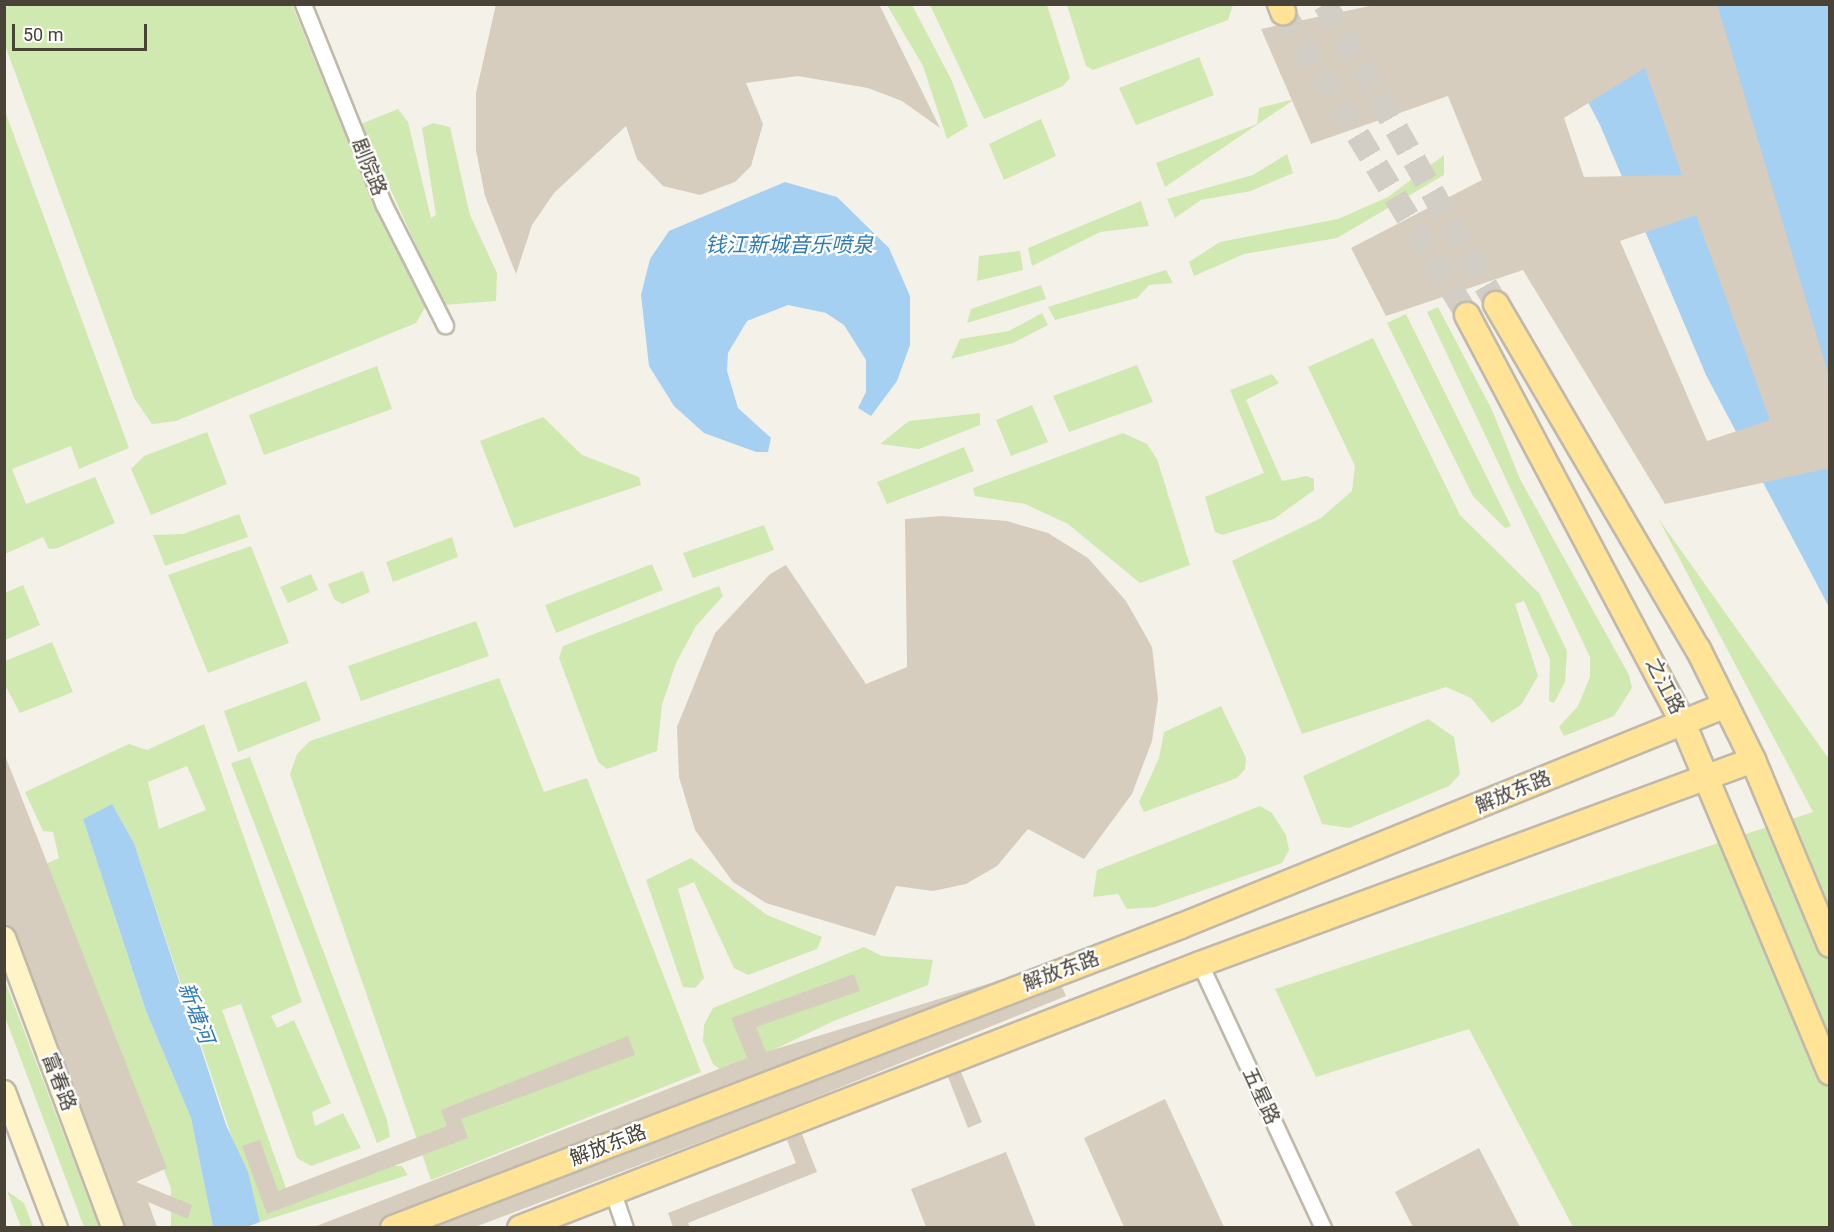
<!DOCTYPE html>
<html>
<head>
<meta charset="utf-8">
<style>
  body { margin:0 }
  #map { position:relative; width:1834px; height:1232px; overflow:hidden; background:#f4f1e9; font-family:Roboto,"Noto Sans SC",sans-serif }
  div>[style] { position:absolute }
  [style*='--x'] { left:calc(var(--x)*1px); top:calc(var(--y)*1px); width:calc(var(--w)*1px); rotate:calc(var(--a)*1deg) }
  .green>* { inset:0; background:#cfe9b1 }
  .water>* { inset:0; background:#a5d0f1 }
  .building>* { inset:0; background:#d6cdbe }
  .primary-tunnel>* { height:24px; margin-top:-12px; transform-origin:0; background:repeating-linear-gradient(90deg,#d2cec5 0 24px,transparent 0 36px) }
  .roads { filter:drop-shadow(2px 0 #c0b9ab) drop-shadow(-2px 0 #c0b9ab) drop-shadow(0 2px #c0b9ab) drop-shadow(0 -2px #c0b9ab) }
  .street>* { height:15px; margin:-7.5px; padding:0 7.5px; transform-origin:7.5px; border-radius:7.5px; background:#fff }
  .secondary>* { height:21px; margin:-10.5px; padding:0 10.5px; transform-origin:10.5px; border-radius:10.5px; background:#fff3c8 }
  .primary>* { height:24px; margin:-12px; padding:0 12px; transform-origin:12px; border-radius:12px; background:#ffe497 }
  span { translate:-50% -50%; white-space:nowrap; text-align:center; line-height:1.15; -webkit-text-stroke:4.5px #fff; paint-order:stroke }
  .street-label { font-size:20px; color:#484237 }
  .water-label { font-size:21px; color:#2e7ab6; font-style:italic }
  .frame { position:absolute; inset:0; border:6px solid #484237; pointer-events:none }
  .scale { position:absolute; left:12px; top:24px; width:135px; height:27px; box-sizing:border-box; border:3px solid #484237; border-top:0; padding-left:8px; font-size:18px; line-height:21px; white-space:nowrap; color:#484237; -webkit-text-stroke:4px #fff; paint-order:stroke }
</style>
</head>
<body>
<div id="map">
  <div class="green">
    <div style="clip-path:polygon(14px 4px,292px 5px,376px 208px,431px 297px,416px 323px,176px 421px,152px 424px,134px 398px,5px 45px,4px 8px)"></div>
    <div style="clip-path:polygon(887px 5px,912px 5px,952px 81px,968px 126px,947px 139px,923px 66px)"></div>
    <div style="clip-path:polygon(930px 5px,1047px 5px,1070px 78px,1063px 86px,984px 119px)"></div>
    <div style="clip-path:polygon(1233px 5px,1228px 20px,1093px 70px,1086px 66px,1067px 5px)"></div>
    <div style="clip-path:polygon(1199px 57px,1214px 95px,1136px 125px,1119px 88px)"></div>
    <div style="clip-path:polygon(1295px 99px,1165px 187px,1156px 163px,1257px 124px,1259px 108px)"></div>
    <div style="clip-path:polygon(398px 109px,408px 122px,431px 218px,436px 215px,422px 128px,433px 123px,450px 127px,470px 215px,497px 273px,496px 301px,443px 305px,361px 124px)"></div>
    <div style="clip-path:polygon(5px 111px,129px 448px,79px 469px,71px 446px,12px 469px,26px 504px,95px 477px,115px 523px,58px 548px,49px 549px,43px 537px,5px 554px)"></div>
    <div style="clip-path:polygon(1041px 119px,1056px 156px,1004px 180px,989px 144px)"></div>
    <div style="clip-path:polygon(1287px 154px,1293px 173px,1251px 191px,1201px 200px,1175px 218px,1167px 199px,1253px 175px)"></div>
    <div style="clip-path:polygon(1444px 155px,1444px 175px,1337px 238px,1244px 254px,1194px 276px,1189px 262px,1220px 242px,1338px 219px,1388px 197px)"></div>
    <div style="clip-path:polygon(1141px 201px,1149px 226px,1100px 232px,1032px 266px,1028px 248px)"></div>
    <div style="clip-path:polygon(1020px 251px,1023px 270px,977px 281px,979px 256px)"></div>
    <div style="clip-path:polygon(1166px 270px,1173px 283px,1149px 285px,1137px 298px,1055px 320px,1048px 307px)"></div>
    <div style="clip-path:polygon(1041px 285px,1046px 299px,967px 323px,971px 309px)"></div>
    <div style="clip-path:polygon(1438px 307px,1492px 410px,1520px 479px,1629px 675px,1632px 688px,1614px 716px,1564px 736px,1559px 727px,1578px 706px,1590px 677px,1590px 657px,1427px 312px)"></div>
    <div style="clip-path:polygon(1042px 313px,1048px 325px,1013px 343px,951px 359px,960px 339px,1009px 331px)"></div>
    <div style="clip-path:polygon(1406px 314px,1511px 526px,1505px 528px,1473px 496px,1387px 323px)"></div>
    <div style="clip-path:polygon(1373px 338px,1460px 515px,1539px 593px,1567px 651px,1565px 682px,1554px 703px,1549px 701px,1550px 659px,1524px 601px,1515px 604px,1538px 676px,1521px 705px,1492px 723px,1471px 698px,1446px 687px,1302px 734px,1232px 561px,1321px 518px,1352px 491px,1355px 466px,1308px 367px)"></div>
    <div style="clip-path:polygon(1137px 365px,1153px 402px,1069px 432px,1053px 396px)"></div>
    <div style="clip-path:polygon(377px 366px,392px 409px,264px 455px,249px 415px)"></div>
    <div style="clip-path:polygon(1272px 374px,1279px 383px,1246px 400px,1282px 481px,1307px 476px,1314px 479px,1314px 490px,1274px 519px,1222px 535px,1215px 532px,1205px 497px,1264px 473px,1230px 390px)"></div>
    <div style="clip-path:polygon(1032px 405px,1048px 442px,1011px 456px,996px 420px)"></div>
    <div style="clip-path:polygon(980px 413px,980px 425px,919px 449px,880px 444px,909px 421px)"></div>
    <div style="clip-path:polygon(543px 417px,582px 455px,639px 477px,641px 485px,514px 528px,480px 441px)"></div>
    <div style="clip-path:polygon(207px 432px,227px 484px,151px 515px,131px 469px,144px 456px)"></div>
    <div style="clip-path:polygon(1123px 433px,1147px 444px,1157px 459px,1190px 565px,1140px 583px,1068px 524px,1025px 504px,975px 496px,973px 488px)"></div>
    <div style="clip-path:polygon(964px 447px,974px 471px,887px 504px,877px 482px)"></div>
    <div style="clip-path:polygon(239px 514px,248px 537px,165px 566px,153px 535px,183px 534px)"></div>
    <div style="clip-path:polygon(1658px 518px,1829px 759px,1829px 1227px,1573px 1227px,1469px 1029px,1316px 1077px,1275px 989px,1813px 812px)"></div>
    <div style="clip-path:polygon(764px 525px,774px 550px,693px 578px,683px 553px)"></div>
    <div style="clip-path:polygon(452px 537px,458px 557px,393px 582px,386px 562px)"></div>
    <div style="clip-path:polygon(251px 546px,289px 643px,208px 673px,168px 575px)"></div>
    <div style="clip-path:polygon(652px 564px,663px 590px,556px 633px,545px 605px)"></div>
    <div style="clip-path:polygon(363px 571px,370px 592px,342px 604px,334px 599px,328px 584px)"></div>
    <div style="clip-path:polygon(311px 574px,318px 590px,288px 603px,280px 587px)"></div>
    <div style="clip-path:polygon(23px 585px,40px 625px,5px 640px,5px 593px)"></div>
    <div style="clip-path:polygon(719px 586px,723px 596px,696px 626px,676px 663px,662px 705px,657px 751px,607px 769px,598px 762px,559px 658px,563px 646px)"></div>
    <div style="clip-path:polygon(476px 621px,489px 656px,361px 701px,348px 666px)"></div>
    <div style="clip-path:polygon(52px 642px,73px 692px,20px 713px,5px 685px,5px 661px)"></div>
    <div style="clip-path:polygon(499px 678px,544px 792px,587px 778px,701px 1072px,431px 1180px,290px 774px,297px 754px,310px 741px)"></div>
    <div style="clip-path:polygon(306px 681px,321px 720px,238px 752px,224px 711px)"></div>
    <div style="clip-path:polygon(1221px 706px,1246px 758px,1245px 769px,1237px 778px,1144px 812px,1139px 802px,1159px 758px,1164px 732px)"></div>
    <div style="clip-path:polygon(1428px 719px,1454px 737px,1460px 774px,1449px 786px,1349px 828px,1322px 824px,1303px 776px)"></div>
    <div style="clip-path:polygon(evenodd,204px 724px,302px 1002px,271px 1016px,277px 1028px,294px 1020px,331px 1103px,312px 1112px,315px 1126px,343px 1113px,361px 1148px,311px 1166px,297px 1158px,241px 1004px,222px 1010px,291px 1202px,391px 1166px,402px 1166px,408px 1175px,260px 1222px,134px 843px,112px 804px,83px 819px,146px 1011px,191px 1118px,213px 1227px,171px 1227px,171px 1188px,150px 1134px,32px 870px,59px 858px,53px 832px,43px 831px,25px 792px,129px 744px,147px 750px,204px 724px,187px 766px,206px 810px,159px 829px,148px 782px,187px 766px)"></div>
    <div style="clip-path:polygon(250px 757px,387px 1120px,390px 1137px,377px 1143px,231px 763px)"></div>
    <div style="clip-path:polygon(1260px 806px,1272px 813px,1286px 835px,1289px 850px,1282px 863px,1155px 907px,1127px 909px,1118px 894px,1093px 897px,1097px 870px)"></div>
    <div style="clip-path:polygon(691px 858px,767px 915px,822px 937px,817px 949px,748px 975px,734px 968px,694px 882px,678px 889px,704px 978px,695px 988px,683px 987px,646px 880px)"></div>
    <div style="clip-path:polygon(864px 947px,882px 956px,933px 960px,928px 985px,836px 1020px,725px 1073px,713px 1064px,703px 1041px,704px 1025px,713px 1008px)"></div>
    <div style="clip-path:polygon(5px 981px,99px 1227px,84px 1227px,5px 1017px)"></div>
    <div style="clip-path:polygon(7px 1191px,24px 1203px,33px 1227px,21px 1227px)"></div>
  </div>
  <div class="water">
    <div style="clip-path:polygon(1537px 5px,1829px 5px,1829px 607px,1706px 375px,1600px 125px)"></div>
    <div style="clip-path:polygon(785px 182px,837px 197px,889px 248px,910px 296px,910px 345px,897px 381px,871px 416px,858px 408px,866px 392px,866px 360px,844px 325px,826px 313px,788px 305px,747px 321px,728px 353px,727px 371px,738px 408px,771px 438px,768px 452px,756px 452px,704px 433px,674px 406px,649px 366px,641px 295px,650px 259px,669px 231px)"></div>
    <div style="clip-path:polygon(112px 804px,134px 843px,226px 1125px,248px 1172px,260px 1222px,247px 1227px,213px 1227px,191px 1118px,146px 1011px,83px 819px)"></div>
  </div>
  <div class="building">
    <div style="clip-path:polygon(496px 4px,879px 4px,940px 128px,902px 101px,868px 88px,798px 76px,746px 83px,763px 124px,751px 166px,735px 182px,700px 195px,663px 186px,637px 159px,626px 126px,554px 193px,532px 225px,516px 274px,485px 196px,476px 150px,476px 93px)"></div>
    <div style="clip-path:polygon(evenodd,1379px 4px,1717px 4px,1830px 380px,1830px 468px,1665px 504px,1523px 270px,1386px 316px,1351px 248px,1482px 180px,1448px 96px,1311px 144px,1261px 29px,1379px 4px,1645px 68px,1682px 175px,1584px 177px,1564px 118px,1645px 68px,1379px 4px,1696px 215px,1770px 420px,1707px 441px,1620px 241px,1696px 215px)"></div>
    <div style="clip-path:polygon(942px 516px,1007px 521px,1048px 533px,1088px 558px,1126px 601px,1152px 647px,1158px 699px,1152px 741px,1132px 794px,1084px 859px,1028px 829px,997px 866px,966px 884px,933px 891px,896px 886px,875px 936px,766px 903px,733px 882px,695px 830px,679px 777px,677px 727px,715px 633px,770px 574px,786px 565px,866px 684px,907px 667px,905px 519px)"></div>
    <div style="clip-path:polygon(4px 753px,167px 1168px,136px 1182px,192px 1205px,188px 1219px,148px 1202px,157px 1227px,125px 1227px,16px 933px,4px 924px)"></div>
    <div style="clip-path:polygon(854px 974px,860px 991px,756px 1027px,766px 1052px,1004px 979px,388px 1215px,379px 1227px,314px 1227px,747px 1058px,731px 1018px)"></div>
    <div style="clip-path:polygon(1062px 987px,1066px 996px,777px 1113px,475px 1227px,434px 1227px)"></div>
    <div style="clip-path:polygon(628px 1036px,635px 1055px,461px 1119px,468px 1138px,267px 1214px,242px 1146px,260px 1140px,278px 1191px,447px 1126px,441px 1110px)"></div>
    <div style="clip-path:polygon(961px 1072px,982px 1122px,968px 1128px,948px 1077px)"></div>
    <div style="clip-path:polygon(1165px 1099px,1224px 1227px,1124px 1227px,1084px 1138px)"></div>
    <div style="clip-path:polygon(802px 1134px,817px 1172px,688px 1223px,690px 1227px,673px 1227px,668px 1213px,796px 1163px,787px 1140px)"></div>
    <div style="clip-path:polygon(1479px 1148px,1520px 1227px,1413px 1227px,1395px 1192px)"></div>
    <div style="clip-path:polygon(1006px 1152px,1036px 1227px,926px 1227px,911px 1189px)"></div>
  </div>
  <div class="primary-tunnel">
    <div style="--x:1325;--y:4;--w:345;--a:60.3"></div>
    <div style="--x:1283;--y:12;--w:354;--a:58.7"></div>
  </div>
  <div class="roads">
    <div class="street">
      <div style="--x:303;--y:4;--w:217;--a:68.1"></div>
      <div style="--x:384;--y:205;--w:135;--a:63.1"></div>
      <div style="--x:1200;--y:964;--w:291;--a:65"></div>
      <div style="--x:612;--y:1190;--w:40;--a:71.1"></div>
    </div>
    <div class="secondary">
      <div style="--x:4;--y:937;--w:311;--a:69.5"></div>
      <div style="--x:4;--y:1091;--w:147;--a:69.2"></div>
    </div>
    <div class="primary">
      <div style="--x:1280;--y:4;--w:9;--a:69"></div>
      <div style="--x:1496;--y:304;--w:400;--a:59.7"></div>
      <div style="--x:1698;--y:649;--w:124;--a:63.6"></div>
      <div style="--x:1753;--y:760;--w:200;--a:67.4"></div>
      <div style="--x:1467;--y:315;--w:462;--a:62.1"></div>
      <div style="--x:1683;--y:723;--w:379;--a:67.2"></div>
      <div style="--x:393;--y:1228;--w:844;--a:-20.97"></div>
      <div style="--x:1181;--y:926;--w:588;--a:-22.07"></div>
      <div style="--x:520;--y:1228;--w:729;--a:-21.22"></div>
      <div style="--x:1200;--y:964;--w:589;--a:-20.25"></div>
    </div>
  </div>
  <div class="street-label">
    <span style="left:369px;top:167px;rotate:68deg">剧院路</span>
    <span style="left:1665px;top:686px;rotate:63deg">之江路</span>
    <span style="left:1513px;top:792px;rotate:-22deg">解放东路</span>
    <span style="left:1061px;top:971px;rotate:-20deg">解放东路</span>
    <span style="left:59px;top:1082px;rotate:69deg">富春路</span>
    <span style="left:1261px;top:1096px;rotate:65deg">五星路</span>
    <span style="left:608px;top:1145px;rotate:-21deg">解放东路</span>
  </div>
  <div class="water-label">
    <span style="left:789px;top:245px">钱江新城音乐喷泉</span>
    <span style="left:196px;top:1013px;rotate:69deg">新塘河</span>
  </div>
  <div class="frame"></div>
  <div class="scale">50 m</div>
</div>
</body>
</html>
